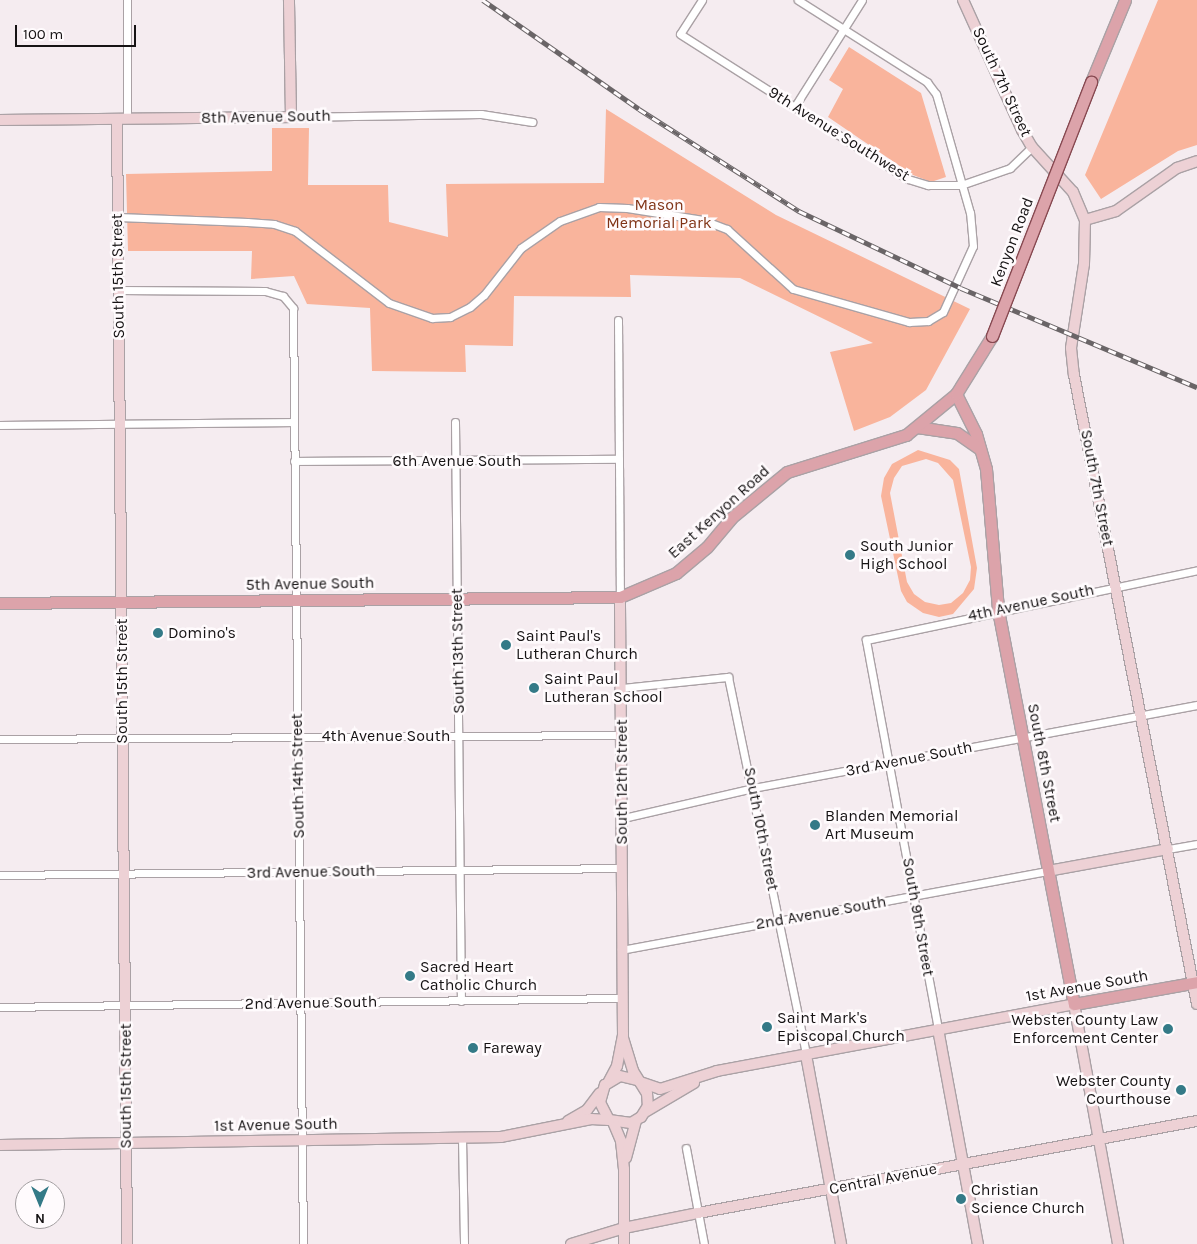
<!DOCTYPE html>
<html>
<head>
<meta charset="utf-8">
<style>
  body { margin:0 }
  #map { position:relative; width:1197px; height:1244px; overflow:hidden; background:#f5ecf0; font-family:Karla,sans-serif }
  div>[style] { position:absolute }
  [style*='--x'] { left:calc(var(--x)*1px); top:calc(var(--y)*1px); width:calc(var(--w)*1px); rotate:calc(var(--a)*1deg) }
  .green>* { inset:0; background:#f9b49c }
  .roads { filter:drop-shadow(1px 0 #aaa1a5) drop-shadow(-1px 0 #aaa1a5) drop-shadow(0 1px #aaa1a5) drop-shadow(0 -1px #aaa1a5) }
  .street>* { height:7px; margin:-3.5px; padding:0 3.5px; transform-origin:3.5px; border-radius:3.5px; background:#fff }
  .secondary>* { height:10px; margin:-5px; padding:0 5px; transform-origin:5px; border-radius:5px; background:#edd1d5 }
  .primary>* { height:11px; margin:-5.5px; padding:0 5.5px; transform-origin:5.5px; border-radius:5.5px; background:#dca3aa }
  .rail>* { height:4.5px; margin-top:-2.25px; transform-origin:0; background:repeating-linear-gradient(90deg,#fffbfd 0 8px,#6a6567 0 16px); box-sizing:border-box; border-block:1px solid #6a6567 }
  .bridges { filter:drop-shadow(1px 0 #874951) drop-shadow(-1px 0 #874951) drop-shadow(0 1px #874951) drop-shadow(0 -1px #874951) }
  .primary-bridge>* { height:11px; margin:-5.5px; padding:0 5.5px; transform-origin:5.5px; border-radius:5.5px; background:#dca3aa }
  .dots>* { width:14px; height:14px; translate:-50% -50%; box-sizing:border-box; border:2px solid #fffbfd; border-radius:50% }
  span { translate:-50% -50%; white-space:nowrap; text-align:center; line-height:1.15; -webkit-text-stroke:5px #fffbfd; paint-order:stroke }
  .street-label { font-size:16px; color:#161314 }
  .park-label { font-size:16px; color:#803316 }
  .poi-label { font-size:16px; color:#161314 }
  .left { translate:0 -50%; text-align:left }
  .right { translate:-100% -50%; text-align:right }
  .north { position:absolute; left:15px; top:1179px; width:50px; height:50px; box-sizing:border-box; background:#fffbfd; border:1px solid #a29ea0; border-radius:50%; rotate:180deg; font-size:14px; font-weight:700; line-height:20px; text-align:center; color:#161314 }
  .north::after { content:''; display:block; margin:auto; width:18px; height:22px; background:#347a87; clip-path:polygon(50% 0,100% 100%,50% 72%,0 100%) }
  .scale { position:absolute; left:15px; top:25px; width:121px; height:22px; box-sizing:border-box; border:2px solid #161314; border-top:0; padding-left:6px; font-size:15px; line-height:18px; white-space:nowrap; color:#161314; -webkit-text-stroke:4px #fffbfd; paint-order:stroke }
</style>
</head>
<body>
<div id="map">
  <div class="green">
    <div style="clip-path:polygon(1158px 0,1197px 0,1197px 145px,1178px 151px,1101px 199px,1085px 175px)"></div>
    <div style="clip-path:polygon(849px 47px,921px 93px,946px 177px,931px 182px,913px 175px,828px 117px,843px 89px,829px 80px)"></div>
    <div style="clip-path:polygon(606px 109px,776px 215px,970px 309px,926px 390px,890px 417px,854px 431px,830px 352px,873px 343px,740px 278px,630px 275px,631px 297px,514px 296px,513px 346px,465px 345px,466px 372px,372px 371px,370px 308px,307px 304px,294px 276px,251px 279px,252px 251px,128px 251px,126px 174px,272px 171px,272px 128px,309px 128px,308px 185px,388px 185px,389px 222px,448px 237px,446px 184px,604px 183px)"></div>
    <div style="clip-path:polygon(evenodd,918px 450px,950px 460px,959px 469px,977px 568px,974px 589px,953px 614px,939px 617px,923px 613px,907px 602px,901px 591px,881px 496px,884px 478px,892px 464px,918px 450px,926px 459px,938px 463px,953px 480px,971px 567px,970px 580px,963px 593px,951px 603px,939px 605px,925px 602px,914px 594px,907px 582px,890px 493px,894px 478px,902px 466px,926px 459px)"></div>
  </div>
  <div class="roads">
    <div class="street">
      <div style="--x:127;--y:0;--w:119;--a:90"></div>
      <div style="--x:702;--y:0;--w:40;--a:122.9"></div>
      <div style="--x:680;--y:34;--w:270;--a:32.5"></div>
      <div style="--x:908;--y:179;--w:21;--a:17"></div>
      <div style="--x:928;--y:185;--w:33;--a:0"></div>
      <div style="--x:961;--y:185;--w:52;--a:-19.1"></div>
      <div style="--x:1010;--y:168;--w:30;--a:-44"></div>
      <div style="--x:795;--y:106;--w:125;--a:-57.7"></div>
      <div style="--x:291;--y:117;--w:190;--a:-0.9"></div>
      <div style="--x:481;--y:114;--w:52;--a:8.9"></div>
      <div style="--x:118;--y:217;--w:129;--a:2.2"></div>
      <div style="--x:247;--y:222;--w:27;--a:4"></div>
      <div style="--x:274;--y:224;--w:22;--a:18"></div>
      <div style="--x:295;--y:231;--w:118;--a:37.5"></div>
      <div style="--x:389;--y:303;--w:46;--a:19.2"></div>
      <div style="--x:432;--y:318;--w:18;--a:-3"></div>
      <div style="--x:450;--y:317;--w:22;--a:-27"></div>
      <div style="--x:470;--y:307;--w:18;--a:-41"></div>
      <div style="--x:484;--y:295;--w:60;--a:-51.8"></div>
      <div style="--x:521;--y:248;--w:47;--a:-34.7"></div>
      <div style="--x:560;--y:221;--w:41;--a:-19.7"></div>
      <div style="--x:599;--y:207;--w:28;--a:2"></div>
      <div style="--x:627;--y:208;--w:77;--a:9"></div>
      <div style="--x:703;--y:220;--w:26;--a:21"></div>
      <div style="--x:727;--y:229;--w:89;--a:42.3"></div>
      <div style="--x:793;--y:289;--w:121;--a:15.9"></div>
      <div style="--x:909;--y:322;--w:19;--a:-3"></div>
      <div style="--x:928;--y:321;--w:17;--a:-31"></div>
      <div style="--x:943;--y:312;--w:72;--a:-65.6"></div>
      <div style="--x:973;--y:246;--w:33;--a:-95"></div>
      <div style="--x:970;--y:213;--w:124;--a:-105.9"></div>
      <div style="--x:936;--y:94;--w:15;--a:-127"></div>
      <div style="--x:927;--y:82;--w:153;--a:-147.6"></div>
      <div style="--x:119;--y:290;--w:146;--a:0.4"></div>
      <div style="--x:265;--y:291;--w:19;--a:16"></div>
      <div style="--x:283;--y:296;--w:16;--a:50"></div>
      <div style="--x:293;--y:308;--w:936;--a:89.39"></div>
      <div style="--x:618;--y:320;--w:277;--a:89.6"></div>
      <div style="--x:455;--y:422;--w:579;--a:89.41"></div>
      <div style="--x:0;--y:425;--w:294;--a:-0.6"></div>
      <div style="--x:294;--y:461;--w:325;--a:-0.4"></div>
      <div style="--x:621;--y:688;--w:108;--a:-5.9"></div>
      <div style="--x:728;--y:677;--w:386;--a:78.3"></div>
      <div style="--x:0;--y:739;--w:622;--a:-0.37"></div>
      <div style="--x:623;--y:818;--w:133;--a:-13"></div>
      <div style="--x:753;--y:788;--w:452;--a:-10.6"></div>
      <div style="--x:1168;--y:849;--w:29;--a:-10"></div>
      <div style="--x:0;--y:875;--w:622;--a:-0.64"></div>
      <div style="--x:621;--y:950;--w:434;--a:-10.5"></div>
      <div style="--x:0;--y:1007;--w:621;--a:-0.83"></div>
      <div style="--x:938;--y:1029;--w:396;--a:-100.5"></div>
      <div style="--x:866;--y:640;--w:338;--a:-11.9"></div>
      <div style="--x:462;--y:1138;--w:106;--a:88.9"></div>
      <div style="--x:686;--y:1148;--w:98;--a:79.4"></div>
    </div>
    <div class="secondary">
      <div style="--x:963;--y:0;--w:143;--a:65.6"></div>
      <div style="--x:1022;--y:130;--w:20;--a:60"></div>
      <div style="--x:1032;--y:147;--w:61;--a:47.7"></div>
      <div style="--x:1073;--y:192;--w:30;--a:67"></div>
      <div style="--x:1085;--y:220;--w:44;--a:91.3"></div>
      <div style="--x:1084;--y:264;--w:85;--a:98.8"></div>
      <div style="--x:1071;--y:348;--w:27;--a:84"></div>
      <div style="--x:1074;--y:375;--w:641;--a:78.94"></div>
      <div style="--x:117;--y:119;--w:1125;--a:89.49"></div>
      <div style="--x:0;--y:120;--w:291;--a:-0.6"></div>
      <div style="--x:291;--y:117;--w:117;--a:-91"></div>
      <div style="--x:1085;--y:220;--w:32;--a:-16"></div>
      <div style="--x:1116;--y:211;--w:75;--a:-35.2"></div>
      <div style="--x:1177;--y:168;--w:21;--a:-19"></div>
      <div style="--x:1048;--y:871;--w:122;--a:-10.4"></div>
      <div style="--x:938;--y:1029;--w:219;--a:79.5"></div>
      <div style="--x:623;--y:1038;--w:34;--a:73"></div>
      <div style="--x:633;--y:1071;--w:26;--a:58"></div>
      <div style="--x:647;--y:1093;--w:13;--a:86"></div>
      <div style="--x:648;--y:1106;--w:13;--a:122"></div>
      <div style="--x:641;--y:1117;--w:12;--a:149"></div>
      <div style="--x:631;--y:1123;--w:22;--a:-172"></div>
      <div style="--x:609;--y:1120;--w:20;--a:-117"></div>
      <div style="--x:600;--y:1102;--w:18;--a:-74"></div>
      <div style="--x:605;--y:1085;--w:17;--a:-31"></div>
      <div style="--x:620;--y:1076;--w:18;--a:13"></div>
      <div style="--x:806;--y:1055;--w:192;--a:79.5"></div>
      <div style="--x:609;--y:1081;--w:17;--a:-62"></div>
      <div style="--x:617;--y:1066;--w:32;--a:-79"></div>
      <div style="--x:623;--y:1035;--w:438;--a:-90.4"></div>
      <div style="--x:640;--y:1082;--w:21;--a:19"></div>
      <div style="--x:660;--y:1089;--w:60;--a:-17.5"></div>
      <div style="--x:717;--y:1071;--w:363;--a:-10.6"></div>
      <div style="--x:1074;--y:1004;--w:244;--a:79.6"></div>
      <div style="--x:645;--y:1112;--w:57;--a:-30.6"></div>
      <div style="--x:568;--y:1121;--w:22;--a:-30"></div>
      <div style="--x:587;--y:1110;--w:21;--a:-53"></div>
      <div style="--x:613;--y:1122;--w:21;--a:67"></div>
      <div style="--x:621;--y:1141;--w:28;--a:84"></div>
      <div style="--x:624;--y:1169;--w:75;--a:90"></div>
      <div style="--x:0;--y:1145;--w:501;--a:-0.91"></div>
      <div style="--x:501;--y:1137;--w:92;--a:-11.3"></div>
      <div style="--x:591;--y:1119;--w:18;--a:3"></div>
      <div style="--x:626;--y:1158;--w:38;--a:-75"></div>
      <div style="--x:571;--y:1244;--w:55;--a:-16.8"></div>
      <div style="--x:624;--y:1228;--w:76;--a:-11.5"></div>
      <div style="--x:698;--y:1213;--w:507;--a:-10.45"></div>
    </div>
    <div class="primary">
      <div style="--x:1091;--y:82;--w:89;--a:-67.5"></div>
      <div style="--x:956;--y:394;--w:45;--a:63.4"></div>
      <div style="--x:976;--y:434;--w:36;--a:74"></div>
      <div style="--x:986;--y:469;--w:142;--a:85.1"></div>
      <div style="--x:998;--y:610;--w:401;--a:79.1"></div>
      <div style="--x:1074;--y:1004;--w:125;--a:-10.1"></div>
      <div style="--x:917;--y:427;--w:40;--a:8.5"></div>
      <div style="--x:957;--y:433;--w:28;--a:35"></div>
      <div style="--x:0;--y:603;--w:620;--a:-0.55"></div>
      <div style="--x:620;--y:597;--w:61;--a:-23.2"></div>
      <div style="--x:676;--y:573;--w:40;--a:-40"></div>
      <div style="--x:707;--y:547;--w:38;--a:-50"></div>
      <div style="--x:731;--y:518;--w:72;--a:-39.4"></div>
      <div style="--x:787;--y:472;--w:125;--a:-17.3"></div>
      <div style="--x:906;--y:435;--w:65;--a:-39.4"></div>
      <div style="--x:956;--y:394;--w:68;--a:-58.2"></div>
    </div>
  </div>
  <div class="rail">
    <div style="--x:483;--y:0;--w:190;--a:34.9"></div>
    <div style="--x:639;--y:109;--w:190;--a:32.5"></div>
    <div style="--x:799;--y:211;--w:179;--a:25.4"></div>
    <div style="--x:961;--y:288;--w:256;--a:22.8"></div>
  </div>
  <div class="bridges">
    <div class="primary-bridge">
      <div style="--x:992;--y:336;--w:273;--a:-68.7"></div>
    </div>
  </div>
  <div class="dots">
    <div style="left:850px;top:555px;background:#347a87"></div>
    <div style="left:158px;top:633px;background:#347a87"></div>
    <div style="left:506px;top:645px;background:#347a87"></div>
    <div style="left:534px;top:688px;background:#347a87"></div>
    <div style="left:815px;top:825px;background:#347a87"></div>
    <div style="left:410px;top:976px;background:#347a87"></div>
    <div style="left:767px;top:1027px;background:#347a87"></div>
    <div style="left:1168px;top:1029px;background:#347a87"></div>
    <div style="left:473px;top:1048px;background:#347a87"></div>
    <div style="left:1181px;top:1090px;background:#347a87"></div>
    <div style="left:961px;top:1199px;background:#347a87"></div>
  </div>
  <div class="street-label">
    <span style="left:1002px;top:82px;rotate:65deg">South 7th Street</span>
    <span style="left:266px;top:117px;rotate:-1deg">8th Avenue South</span>
    <span style="left:839px;top:134px;rotate:32deg">9th Avenue Southwest</span>
    <span style="left:1012px;top:242px;rotate:-69deg">Kenyon Road</span>
    <span style="left:118px;top:276px;rotate:-91deg">South 15th Street</span>
    <span style="left:457px;top:461px">6th Avenue South</span>
    <span style="left:1097px;top:488px;rotate:79deg">South 7th Street</span>
    <span style="left:719px;top:512px;rotate:-42deg">East Kenyon Road</span>
    <span style="left:310px;top:584px;rotate:-1deg">5th Avenue South</span>
    <span style="left:1031px;top:603px;rotate:-12deg">4th Avenue South</span>
    <span style="left:458px;top:651px;rotate:-91deg">South 13th Street</span>
    <span style="left:122px;top:681px;rotate:-90deg">South 15th Street</span>
    <span style="left:386px;top:736px">4th Avenue South</span>
    <span style="left:909px;top:759px;rotate:-11deg">3rd Avenue South</span>
    <span style="left:1044px;top:763px;rotate:79deg">South 8th Street</span>
    <span style="left:298px;top:776px;rotate:-91deg">South 14th Street</span>
    <span style="left:622px;top:782px;rotate:-90deg">South 12th Street</span>
    <span style="left:761px;top:829px;rotate:79deg">South 10th Street</span>
    <span style="left:311px;top:872px;rotate:-1deg">3rd Avenue South</span>
    <span style="left:821px;top:913px;rotate:-10deg">2nd Avenue South</span>
    <span style="left:918px;top:917px;rotate:80deg">South 9th Street</span>
    <span style="left:1087px;top:986px;rotate:-10deg">1st Avenue South</span>
    <span style="left:311px;top:1003px;rotate:-1deg">2nd Avenue South</span>
    <span style="left:126px;top:1086px;rotate:-90deg">South 15th Street</span>
    <span style="left:276px;top:1125px;rotate:-1deg">1st Avenue South</span>
    <span style="left:883px;top:1179px;rotate:-11deg">Central Avenue</span>
  </div>
  <div class="park-label">
    <span style="left:659px;top:214px">Mason<br>Memorial Park</span>
  </div>
  <div class="poi-label">
    <span class="left" style="left:860px;top:555px">South Junior<br>High School</span>
    <span class="left" style="left:168px;top:633px">Domino's</span>
    <span class="left" style="left:516px;top:645px">Saint Paul's<br>Lutheran Church</span>
    <span class="left" style="left:544px;top:688px">Saint Paul<br>Lutheran School</span>
    <span class="left" style="left:825px;top:825px">Blanden Memorial<br>Art Museum</span>
    <span class="left" style="left:420px;top:976px">Sacred Heart<br>Catholic Church</span>
    <span class="left" style="left:777px;top:1027px">Saint Mark's<br>Episcopal Church</span>
    <span class="right" style="left:1158px;top:1029px">Webster County Law<br>Enforcement Center</span>
    <span class="left" style="left:483px;top:1048px">Fareway</span>
    <span class="right" style="left:1171px;top:1090px">Webster County<br>Courthouse</span>
    <span class="left" style="left:971px;top:1199px">Christian<br>Science Church</span>
  </div>
  <div class="north">N</div>
  <div class="scale">100 m</div>
</div>
</body>
</html>
